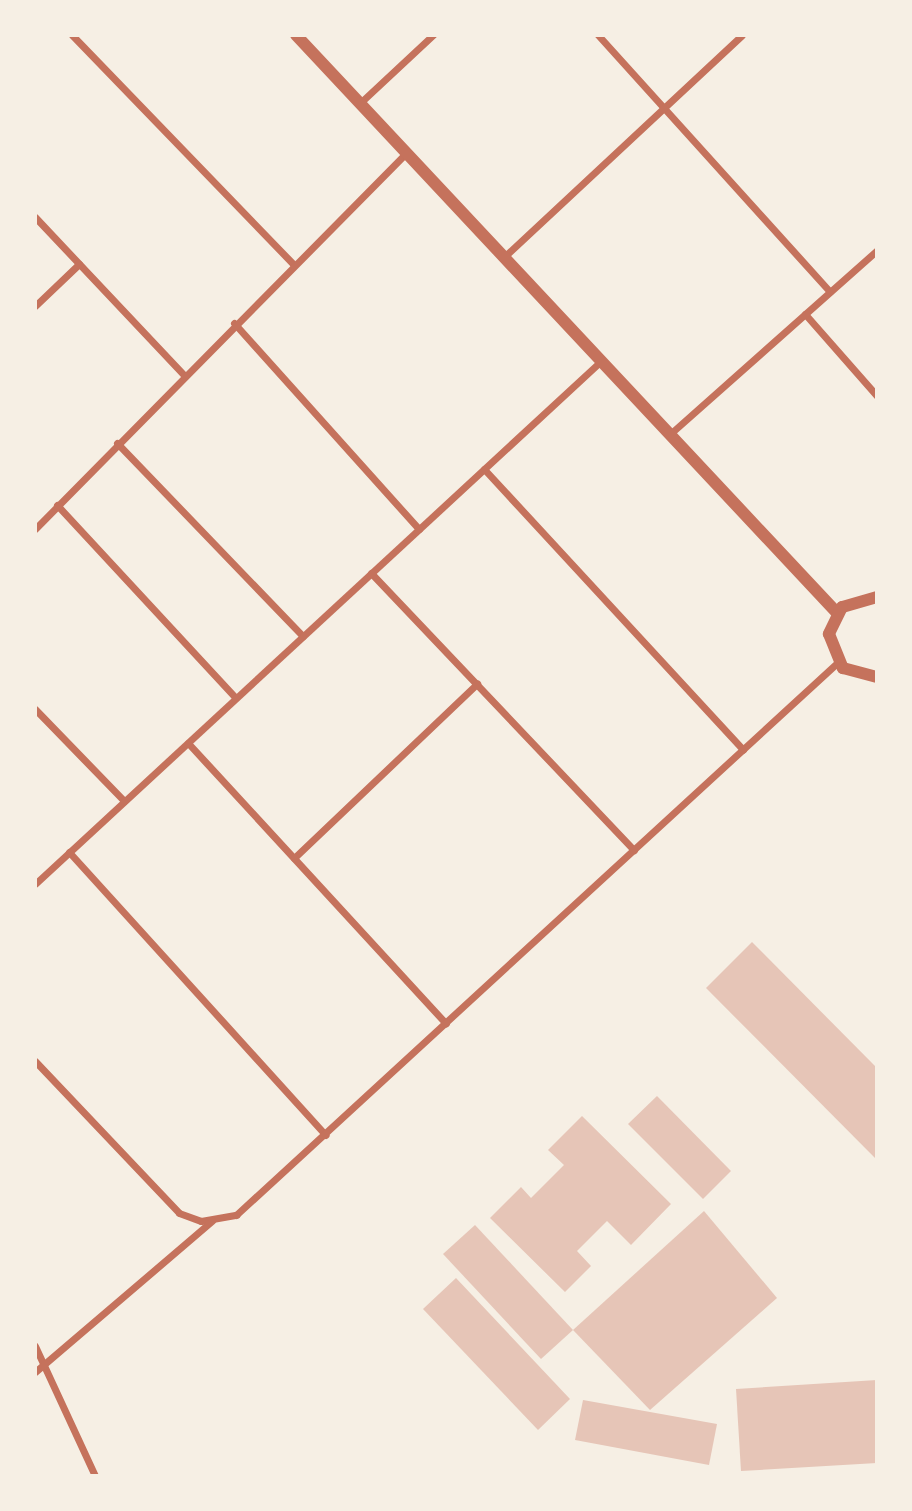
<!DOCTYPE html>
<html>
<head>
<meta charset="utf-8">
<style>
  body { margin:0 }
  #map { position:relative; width:912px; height:1511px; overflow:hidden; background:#f6efe4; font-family:"Titillium Web",sans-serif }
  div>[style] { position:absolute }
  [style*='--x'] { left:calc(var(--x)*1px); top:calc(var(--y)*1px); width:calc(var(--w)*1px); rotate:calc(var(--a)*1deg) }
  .building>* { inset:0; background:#e6c5b7 }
  .minor>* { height:7px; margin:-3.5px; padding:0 3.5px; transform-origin:3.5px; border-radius:3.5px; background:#c5725c }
  .tertiary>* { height:12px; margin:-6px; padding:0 6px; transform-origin:6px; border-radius:6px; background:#c5725c }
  span { translate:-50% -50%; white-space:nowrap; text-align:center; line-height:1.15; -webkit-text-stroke:5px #f6efe4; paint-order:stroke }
  .frame { position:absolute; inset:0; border:37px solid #f6efe4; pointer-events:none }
</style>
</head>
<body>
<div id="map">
  <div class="building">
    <div style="clip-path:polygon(752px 942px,877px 1068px,877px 1160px,706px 988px)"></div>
    <div style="clip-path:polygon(657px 1096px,731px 1171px,703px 1199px,628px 1124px)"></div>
    <div style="clip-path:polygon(582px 1116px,671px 1204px,631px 1245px,607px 1221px,577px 1251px,591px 1266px,565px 1292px,490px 1218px,521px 1187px,531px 1198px,564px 1165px,548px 1150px)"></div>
    <div style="clip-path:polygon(704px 1211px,777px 1298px,650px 1410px,573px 1330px)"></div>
    <div style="clip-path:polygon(475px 1225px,573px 1330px,541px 1359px,443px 1254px)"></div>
    <div style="clip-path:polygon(456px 1278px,570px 1399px,538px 1430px,423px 1309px)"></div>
    <div style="clip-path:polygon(877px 1380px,877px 1463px,741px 1471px,736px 1389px)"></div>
    <div style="clip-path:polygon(583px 1400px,717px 1424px,709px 1465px,575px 1440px)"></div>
  </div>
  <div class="minor">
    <div style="--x:72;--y:35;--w:318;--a:46"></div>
    <div style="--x:598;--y:35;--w:346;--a:47.9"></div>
    <div style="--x:360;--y:103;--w:100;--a:-43"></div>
    <div style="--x:35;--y:217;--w:217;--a:46.7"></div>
    <div style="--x:504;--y:257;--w:325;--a:-43"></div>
    <div style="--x:35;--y:306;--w:61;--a:-43.7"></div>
    <div style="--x:805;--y:314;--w:109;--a:48.7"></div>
    <div style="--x:234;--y:323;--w:277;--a:48.1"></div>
    <div style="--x:670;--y:434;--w:277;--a:-41.6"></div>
    <div style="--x:117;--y:443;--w:268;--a:46.1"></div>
    <div style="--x:484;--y:469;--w:382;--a:47.3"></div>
    <div style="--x:57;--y:505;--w:263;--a:47.2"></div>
    <div style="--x:35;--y:529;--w:528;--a:-45.38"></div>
    <div style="--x:371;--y:573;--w:382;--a:46.5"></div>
    <div style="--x:35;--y:709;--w:128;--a:45.9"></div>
    <div style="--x:188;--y:743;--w:381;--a:47.4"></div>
    <div style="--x:69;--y:852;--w:382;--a:47.8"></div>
    <div style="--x:294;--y:858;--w:253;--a:-43.6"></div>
    <div style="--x:35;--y:884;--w:771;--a:-42.74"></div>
    <div style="--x:35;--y:1061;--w:209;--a:46.5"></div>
    <div style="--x:179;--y:1213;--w:23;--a:20"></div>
    <div style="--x:201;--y:1221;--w:36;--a:-10"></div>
    <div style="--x:236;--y:1215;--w:817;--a:-42.57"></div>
    <div style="--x:35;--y:1346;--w:143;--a:65.2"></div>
    <div style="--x:35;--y:1372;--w:233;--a:-40.5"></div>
  </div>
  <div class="tertiary">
    <div style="--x:296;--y:35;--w:792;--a:46.89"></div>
    <div style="--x:877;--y:597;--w:36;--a:164"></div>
    <div style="--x:842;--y:607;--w:30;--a:116"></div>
    <div style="--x:829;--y:634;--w:37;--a:68"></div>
    <div style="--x:843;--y:668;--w:35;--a:15"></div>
  </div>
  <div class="frame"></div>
</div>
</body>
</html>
